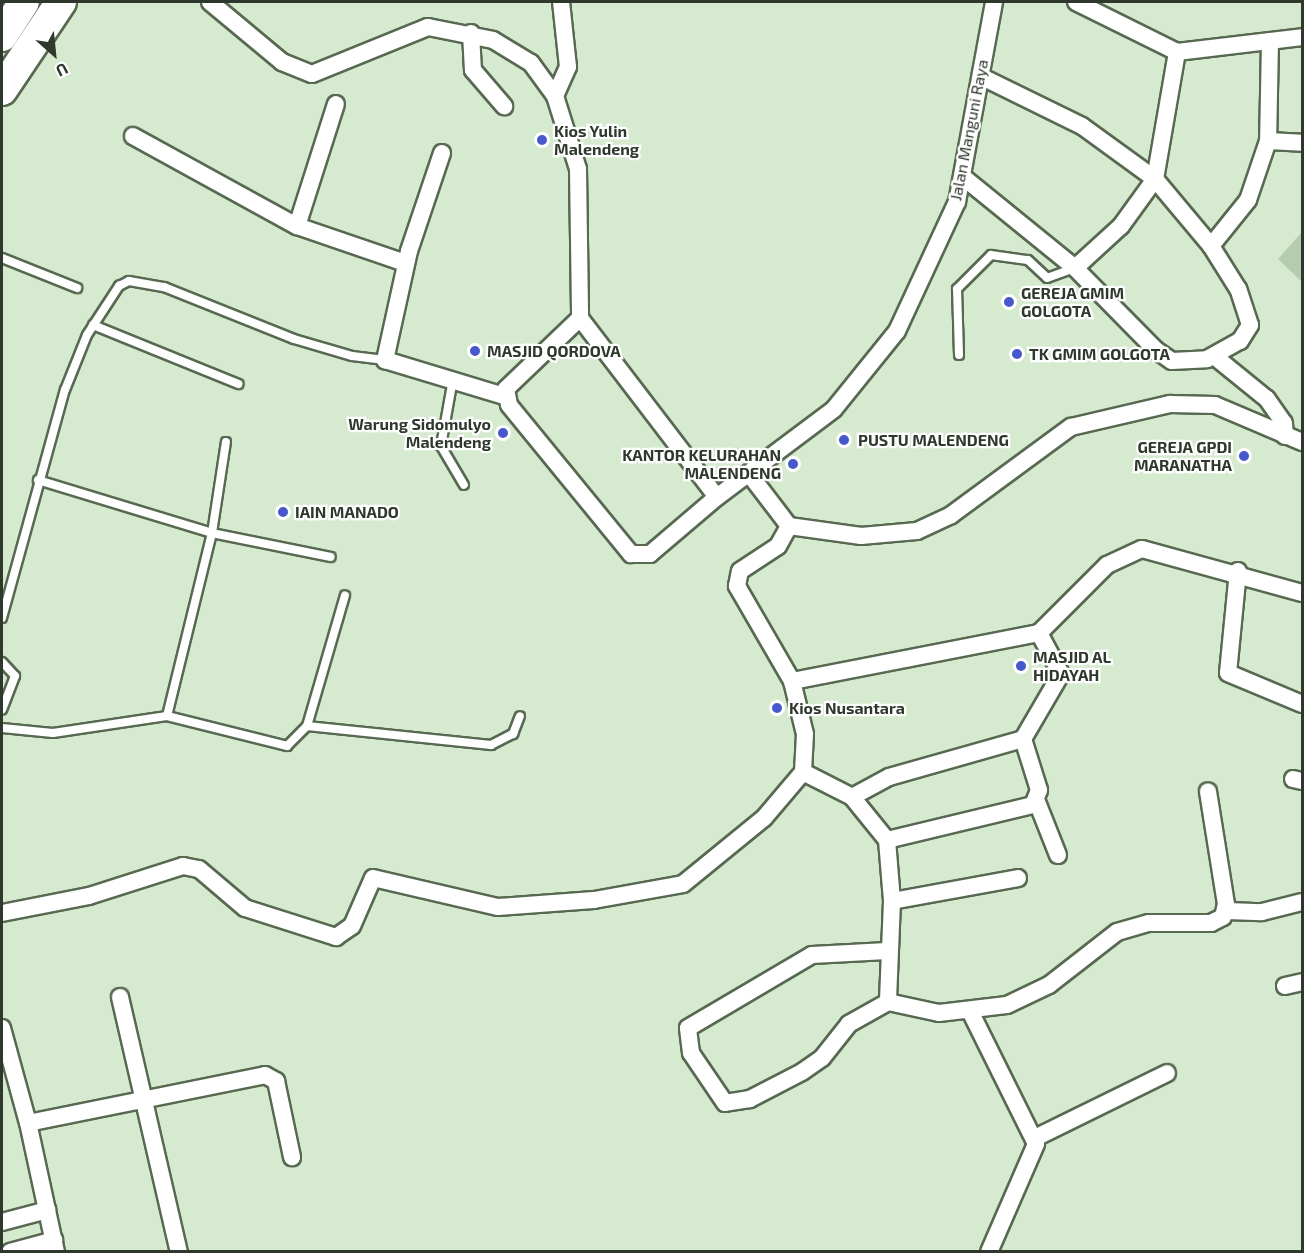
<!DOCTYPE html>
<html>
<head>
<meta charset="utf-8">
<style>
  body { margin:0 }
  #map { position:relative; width:1304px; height:1253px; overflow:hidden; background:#d5eacf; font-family:"Exo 2",sans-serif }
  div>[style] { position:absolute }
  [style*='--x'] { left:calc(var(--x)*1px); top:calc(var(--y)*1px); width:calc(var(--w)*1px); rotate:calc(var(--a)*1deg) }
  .green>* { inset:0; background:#b5cdae }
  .roads { filter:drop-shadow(2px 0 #576951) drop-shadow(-2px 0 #576951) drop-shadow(0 2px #576951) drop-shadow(0 -2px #576951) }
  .lane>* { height:8px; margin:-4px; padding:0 4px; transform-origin:4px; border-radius:4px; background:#fff }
  .street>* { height:16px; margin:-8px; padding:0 8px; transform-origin:8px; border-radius:8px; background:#fff }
  .highway>* { height:30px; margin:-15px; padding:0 15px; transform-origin:15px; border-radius:15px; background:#fff }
  .dots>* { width:16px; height:16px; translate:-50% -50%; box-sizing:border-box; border:3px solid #fff; border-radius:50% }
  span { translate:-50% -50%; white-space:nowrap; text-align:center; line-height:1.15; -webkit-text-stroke:4.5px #fff; paint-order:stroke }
  .street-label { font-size:16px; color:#2f382d }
  .poi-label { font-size:16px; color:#2f382d; font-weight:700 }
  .left { translate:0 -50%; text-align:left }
  .right { translate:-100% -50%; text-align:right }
  .frame { position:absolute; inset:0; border:3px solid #2f382d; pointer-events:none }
  .north { position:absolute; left:24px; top:24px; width:60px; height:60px; -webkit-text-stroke:4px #fff; paint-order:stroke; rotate:153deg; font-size:16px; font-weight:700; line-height:24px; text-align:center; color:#2f382d }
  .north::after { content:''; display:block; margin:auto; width:21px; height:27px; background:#2f382d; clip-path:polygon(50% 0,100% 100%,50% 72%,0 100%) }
</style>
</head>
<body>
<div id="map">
  <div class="green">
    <div style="clip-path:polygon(1302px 232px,1302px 282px,1278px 259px)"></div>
  </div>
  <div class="roads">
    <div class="lane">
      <div style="--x:2;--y:258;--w:81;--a:21.8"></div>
      <div style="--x:93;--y:325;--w:157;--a:22.1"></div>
      <div style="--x:959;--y:355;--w:66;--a:-91.7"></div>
      <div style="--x:957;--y:289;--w:48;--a:-45"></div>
      <div style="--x:991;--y:255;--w:37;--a:8"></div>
      <div style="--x:1028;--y:260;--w:26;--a:43"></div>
      <div style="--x:1047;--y:278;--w:30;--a:-20"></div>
      <div style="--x:453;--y:379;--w:68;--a:100.2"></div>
      <div style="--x:441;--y:446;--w:45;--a:59.5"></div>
      <div style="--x:38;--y:480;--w:182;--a:16.9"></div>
      <div style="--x:212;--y:533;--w:121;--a:11.4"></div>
      <div style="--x:2;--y:618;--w:237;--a:-74.6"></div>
      <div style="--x:65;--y:390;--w:59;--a:-68.2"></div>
      <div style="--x:87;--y:335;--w:59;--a:-56.9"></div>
      <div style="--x:119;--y:286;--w:11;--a:-27"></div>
      <div style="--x:129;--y:281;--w:36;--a:10"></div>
      <div style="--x:164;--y:287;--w:140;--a:21.8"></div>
      <div style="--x:294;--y:339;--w:60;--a:16.3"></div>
      <div style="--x:352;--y:356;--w:33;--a:7"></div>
      <div style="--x:2;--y:662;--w:19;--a:47"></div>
      <div style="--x:15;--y:676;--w:36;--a:111"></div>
      <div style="--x:167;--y:716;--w:124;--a:14"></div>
      <div style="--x:287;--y:746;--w:28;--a:-45"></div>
      <div style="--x:307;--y:726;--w:185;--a:5.9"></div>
      <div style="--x:491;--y:745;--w:25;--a:-27"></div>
      <div style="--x:513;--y:734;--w:19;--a:-69"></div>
      <div style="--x:307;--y:726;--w:136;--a:-73.8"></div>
      <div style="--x:2;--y:728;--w:51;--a:5.6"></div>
      <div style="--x:53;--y:733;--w:115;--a:-8.5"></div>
      <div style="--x:167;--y:716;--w:188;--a:-76.2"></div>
      <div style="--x:212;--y:533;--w:92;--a:-81.3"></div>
    </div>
    <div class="street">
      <div style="--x:210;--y:2;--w:94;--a:39.8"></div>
      <div style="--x:282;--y:62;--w:32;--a:22"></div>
      <div style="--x:312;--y:74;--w:125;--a:-22.1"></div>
      <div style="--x:428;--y:27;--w:66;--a:11.3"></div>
      <div style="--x:493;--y:40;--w:44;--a:31.2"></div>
      <div style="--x:531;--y:63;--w:41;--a:54"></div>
      <div style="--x:555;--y:96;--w:77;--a:72.5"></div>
      <div style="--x:578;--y:169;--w:149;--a:89.2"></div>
      <div style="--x:580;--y:318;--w:225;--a:52.6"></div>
      <div style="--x:717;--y:497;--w:146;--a:-36.9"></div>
      <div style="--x:834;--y:409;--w:100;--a:-51.1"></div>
      <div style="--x:897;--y:331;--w:142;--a:-65.1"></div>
      <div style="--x:957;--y:202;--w:203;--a:-79.5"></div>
      <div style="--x:1076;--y:2;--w:113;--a:26.3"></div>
      <div style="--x:1177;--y:52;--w:126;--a:-6.8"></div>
      <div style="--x:471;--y:33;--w:37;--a:87"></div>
      <div style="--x:473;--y:70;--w:48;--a:49.3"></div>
      <div style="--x:1270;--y:41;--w:100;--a:91.1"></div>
      <div style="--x:1268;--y:141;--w:34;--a:3"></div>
      <div style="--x:1177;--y:52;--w:129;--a:99.8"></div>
      <div style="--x:1155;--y:179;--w:87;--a:50.1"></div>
      <div style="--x:1211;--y:246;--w:59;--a:-51.2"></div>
      <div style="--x:1248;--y:200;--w:62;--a:-71.3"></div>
      <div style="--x:555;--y:96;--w:32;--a:-66"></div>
      <div style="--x:568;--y:67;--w:65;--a:-96.1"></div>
      <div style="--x:133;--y:136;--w:187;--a:28.8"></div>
      <div style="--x:297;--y:226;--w:114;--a:18.9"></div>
      <div style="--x:442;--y:153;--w:103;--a:108.6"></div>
      <div style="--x:409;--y:251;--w:112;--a:102.4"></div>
      <div style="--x:385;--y:360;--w:124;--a:16.8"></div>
      <div style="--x:963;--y:177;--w:144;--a:39.1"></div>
      <div style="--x:1075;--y:268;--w:62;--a:-42.4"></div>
      <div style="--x:1121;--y:226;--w:58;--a:-54.1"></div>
      <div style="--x:1155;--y:179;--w:90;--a:-144"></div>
      <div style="--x:1082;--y:126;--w:111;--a:-153.9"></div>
      <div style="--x:297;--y:226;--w:128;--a:-72.3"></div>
      <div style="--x:1075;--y:268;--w:115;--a:45.4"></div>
      <div style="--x:1156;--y:350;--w:19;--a:35"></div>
      <div style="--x:1172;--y:361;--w:35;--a:-3"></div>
      <div style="--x:1207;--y:359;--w:38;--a:-29"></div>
      <div style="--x:1240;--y:341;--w:19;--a:-58"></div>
      <div style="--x:1250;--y:325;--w:38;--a:-108"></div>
      <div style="--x:1238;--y:289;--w:51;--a:-122.1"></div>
      <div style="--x:580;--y:318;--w:103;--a:136.2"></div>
      <div style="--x:506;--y:389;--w:16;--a:79"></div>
      <div style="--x:509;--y:405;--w:193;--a:50.7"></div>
      <div style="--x:631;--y:554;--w:19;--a:0"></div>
      <div style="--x:650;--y:554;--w:88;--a:-40.4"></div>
      <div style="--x:1214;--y:356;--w:68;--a:39.1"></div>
      <div style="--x:1267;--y:399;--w:29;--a:55"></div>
      <div style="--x:1284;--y:423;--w:13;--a:86"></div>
      <div style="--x:789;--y:526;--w:73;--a:7.9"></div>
      <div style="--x:861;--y:536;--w:56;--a:-5.1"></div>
      <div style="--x:917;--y:531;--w:38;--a:-25"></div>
      <div style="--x:951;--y:515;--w:149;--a:-36.3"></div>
      <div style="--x:1071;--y:427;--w:102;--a:-13.1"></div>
      <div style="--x:1170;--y:404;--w:45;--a:1.3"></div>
      <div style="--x:1215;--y:405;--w:95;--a:23"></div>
      <div style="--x:1238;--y:571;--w:102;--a:95.6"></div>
      <div style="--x:1228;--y:673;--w:80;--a:22.7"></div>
      <div style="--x:792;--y:681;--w:252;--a:-11"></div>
      <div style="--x:1039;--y:633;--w:96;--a:-45"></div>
      <div style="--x:1107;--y:565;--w:38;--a:-25"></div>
      <div style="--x:1142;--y:549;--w:166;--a:15.4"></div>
      <div style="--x:803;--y:772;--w:55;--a:27"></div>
      <div style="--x:852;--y:797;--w:55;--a:50.9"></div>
      <div style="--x:887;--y:840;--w:61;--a:85.3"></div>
      <div style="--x:892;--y:901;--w:101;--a:92.3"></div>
      <div style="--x:888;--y:1002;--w:45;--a:150.6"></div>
      <div style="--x:849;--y:1024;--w:43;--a:128.5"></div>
      <div style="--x:822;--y:1058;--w:24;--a:145"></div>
      <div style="--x:802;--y:1072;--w:59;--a:152.6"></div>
      <div style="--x:750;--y:1099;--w:25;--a:171"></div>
      <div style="--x:725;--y:1103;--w:60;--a:-124.2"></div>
      <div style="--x:691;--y:1053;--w:25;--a:-97"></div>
      <div style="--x:688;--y:1028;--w:144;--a:-30.5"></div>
      <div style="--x:812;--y:955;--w:75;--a:-3.1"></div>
      <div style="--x:1293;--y:779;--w:9;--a:13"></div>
      <div style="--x:852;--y:797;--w:42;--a:-28.4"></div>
      <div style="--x:889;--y:777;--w:139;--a:-15.8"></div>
      <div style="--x:1023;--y:739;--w:75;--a:-59.7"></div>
      <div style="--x:1061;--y:674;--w:47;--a:-118.2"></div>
      <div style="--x:1037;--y:802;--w:57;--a:68.4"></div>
      <div style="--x:887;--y:840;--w:150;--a:-13.5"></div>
      <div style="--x:1033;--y:805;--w:16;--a:-68"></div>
      <div style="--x:1039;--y:790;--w:53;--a:-107.4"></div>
      <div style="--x:892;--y:901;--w:128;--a:-10.3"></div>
      <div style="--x:1227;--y:911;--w:35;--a:2"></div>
      <div style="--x:1262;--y:912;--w:41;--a:-14"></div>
      <div style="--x:2;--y:913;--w:89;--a:-11.1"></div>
      <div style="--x:89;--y:896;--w:99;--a:-17.7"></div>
      <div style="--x:183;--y:866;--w:16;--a:11"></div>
      <div style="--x:199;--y:869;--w:60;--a:40.3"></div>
      <div style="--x:245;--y:908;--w:96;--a:17.7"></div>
      <div style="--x:336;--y:937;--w:19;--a:-35"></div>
      <div style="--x:352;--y:926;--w:52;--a:-66.4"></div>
      <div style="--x:373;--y:878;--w:128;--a:13.1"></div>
      <div style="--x:498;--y:907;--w:96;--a:-4.2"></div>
      <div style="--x:594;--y:900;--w:90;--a:-10.2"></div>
      <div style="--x:683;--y:884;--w:104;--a:-39.2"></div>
      <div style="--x:764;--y:818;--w:60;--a:-49.7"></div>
      <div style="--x:803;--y:772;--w:38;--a:-87"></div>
      <div style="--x:805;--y:734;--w:55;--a:-103.8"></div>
      <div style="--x:792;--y:681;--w:110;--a:-120.1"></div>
      <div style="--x:737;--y:586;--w:15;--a:-79"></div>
      <div style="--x:740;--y:571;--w:45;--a:-33.3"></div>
      <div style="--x:778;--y:546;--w:23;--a:-61"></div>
      <div style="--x:789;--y:526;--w:64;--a:-127.4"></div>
      <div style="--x:1285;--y:986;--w:17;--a:-13"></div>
      <div style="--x:120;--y:997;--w:262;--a:77"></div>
      <div style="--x:888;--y:1002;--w:52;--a:12.2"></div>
      <div style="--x:939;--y:1013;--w:68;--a:-6.7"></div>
      <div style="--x:1007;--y:1005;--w:47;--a:-25.5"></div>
      <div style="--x:1049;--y:985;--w:86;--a:-37.9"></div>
      <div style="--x:1117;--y:932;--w:33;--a:-16"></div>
      <div style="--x:1149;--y:923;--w:62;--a:0"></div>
      <div style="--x:1211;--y:923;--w:13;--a:-27"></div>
      <div style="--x:1223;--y:917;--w:13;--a:-77"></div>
      <div style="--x:1226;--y:904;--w:114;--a:-99.1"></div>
      <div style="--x:971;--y:1013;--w:146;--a:63.6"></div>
      <div style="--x:1036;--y:1144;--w:118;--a:113.5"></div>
      <div style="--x:2;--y:1028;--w:98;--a:74.7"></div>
      <div style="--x:1035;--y:1138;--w:147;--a:-26.2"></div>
      <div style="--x:2;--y:1222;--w:47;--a:-14.9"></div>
      <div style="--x:10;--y:1252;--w:46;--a:-15.3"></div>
      <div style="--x:56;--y:1252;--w:132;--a:-102.2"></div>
      <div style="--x:28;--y:1123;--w:242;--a:-11.4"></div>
      <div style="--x:265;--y:1075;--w:13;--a:29"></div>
      <div style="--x:276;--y:1081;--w:78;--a:78.1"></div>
    </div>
    <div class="highway">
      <div style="--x:2;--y:36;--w:40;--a:-57.1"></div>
      <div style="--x:2;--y:90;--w:106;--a:-56.2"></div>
    </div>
  </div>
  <div class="dots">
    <div style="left:542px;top:140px;background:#4758cd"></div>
    <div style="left:1009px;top:302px;background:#4758cd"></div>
    <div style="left:475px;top:351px;background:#4758cd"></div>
    <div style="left:1017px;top:354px;background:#4758cd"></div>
    <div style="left:503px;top:433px;background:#4758cd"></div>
    <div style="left:844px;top:440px;background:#4758cd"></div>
    <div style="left:1244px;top:456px;background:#4758cd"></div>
    <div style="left:793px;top:464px;background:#4758cd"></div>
    <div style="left:283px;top:512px;background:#4758cd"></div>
    <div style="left:1021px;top:666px;background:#4758cd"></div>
    <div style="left:777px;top:708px;background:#4758cd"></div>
  </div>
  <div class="street-label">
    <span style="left:969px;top:130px;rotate:-79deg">Jalan Manguni Raya</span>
  </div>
  <div class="poi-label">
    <span class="left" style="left:554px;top:140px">Kios Yulin<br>Malendeng</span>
    <span class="left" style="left:1021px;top:302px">GEREJA GMIM<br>GOLGOTA</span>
    <span class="left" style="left:487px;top:351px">MASJID QORDOVA</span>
    <span class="left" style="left:1029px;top:354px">TK GMIM GOLGOTA</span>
    <span class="right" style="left:491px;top:433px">Warung Sidomulyo<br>Malendeng</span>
    <span class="left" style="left:858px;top:440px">PUSTU MALENDENG</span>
    <span class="right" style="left:1232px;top:456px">GEREJA GPDI<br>MARANATHA</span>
    <span class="right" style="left:781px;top:464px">KANTOR KELURAHAN<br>MALENDENG</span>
    <span class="left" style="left:295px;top:512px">IAIN MANADO</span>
    <span class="left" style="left:1033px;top:666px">MASJID AL<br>HIDAYAH</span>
    <span class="left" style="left:789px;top:708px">Kios Nusantara</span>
  </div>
  <div class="frame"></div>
  <div class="north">U</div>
</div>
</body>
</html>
